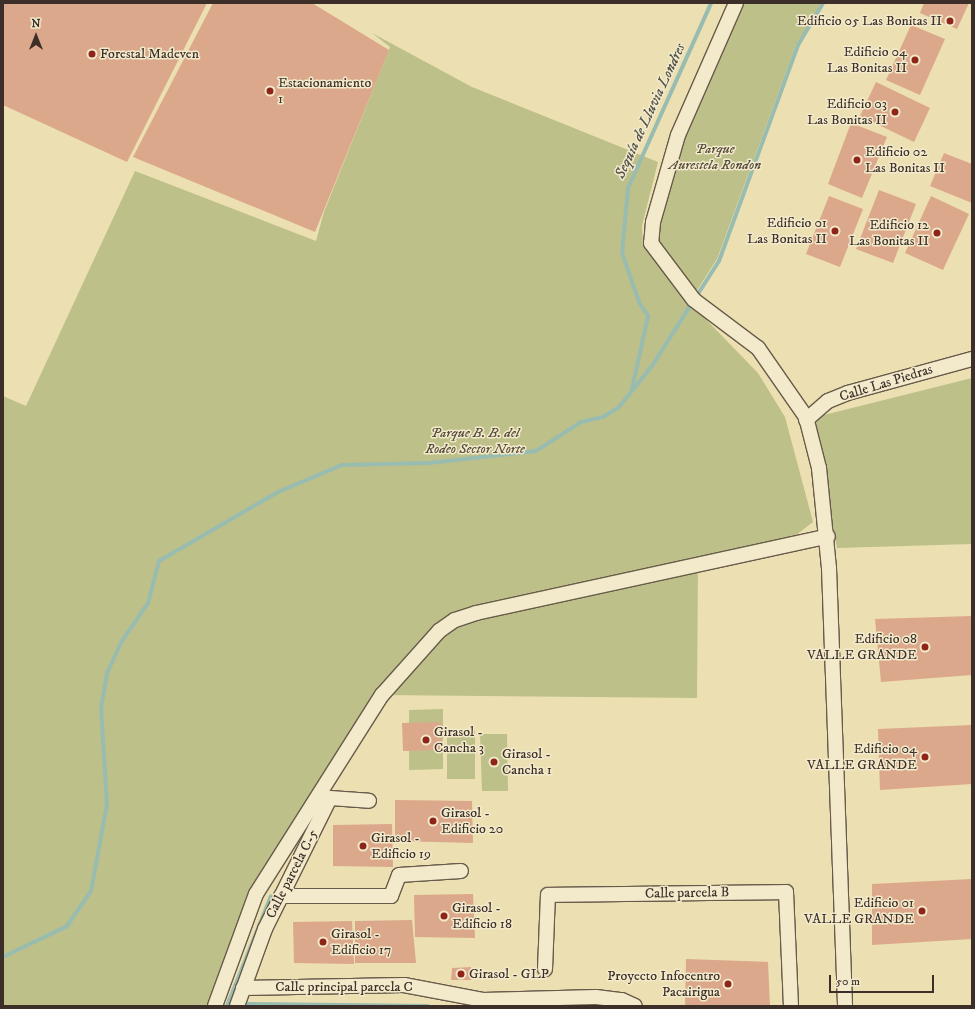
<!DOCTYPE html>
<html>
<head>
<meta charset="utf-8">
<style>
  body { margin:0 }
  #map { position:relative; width:975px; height:1009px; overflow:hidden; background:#ecdfb1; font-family:"IM FELL DW Pica",serif }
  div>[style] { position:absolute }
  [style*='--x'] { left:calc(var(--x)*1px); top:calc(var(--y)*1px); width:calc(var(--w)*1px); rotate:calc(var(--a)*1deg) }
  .green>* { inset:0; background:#bdc088 }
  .stream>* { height:4px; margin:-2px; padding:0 2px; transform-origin:2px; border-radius:2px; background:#99bcb0 }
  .building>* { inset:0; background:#dca88b }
  .roads { filter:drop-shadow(1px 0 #685b4b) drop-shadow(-1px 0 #685b4b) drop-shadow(0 1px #685b4b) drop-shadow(0 -1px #685b4b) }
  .minor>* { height:14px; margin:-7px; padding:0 7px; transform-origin:7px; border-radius:7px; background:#f3eacc }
  .dots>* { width:11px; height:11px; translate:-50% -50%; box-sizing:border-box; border:2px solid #f3eacc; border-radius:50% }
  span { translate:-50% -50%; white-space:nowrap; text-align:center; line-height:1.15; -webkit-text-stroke:3px #f3eacc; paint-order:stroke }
  .poi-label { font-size:14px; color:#3c2f29 }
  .right { translate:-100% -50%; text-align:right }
  .left { translate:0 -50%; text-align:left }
  .park-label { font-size:14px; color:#564c3c; font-style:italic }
  .street-label { font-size:14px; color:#3c2f29 }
  .water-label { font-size:15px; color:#53524b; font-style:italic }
  .frame { position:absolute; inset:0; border:4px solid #3c2f29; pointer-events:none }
  .north { position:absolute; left:16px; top:16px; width:40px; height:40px; -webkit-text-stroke:3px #f3eacc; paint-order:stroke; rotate:0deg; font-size:11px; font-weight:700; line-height:16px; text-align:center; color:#3c2f29 }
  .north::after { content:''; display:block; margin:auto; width:14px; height:18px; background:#3c2f29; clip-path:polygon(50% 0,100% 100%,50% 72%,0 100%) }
  .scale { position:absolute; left:829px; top:975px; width:105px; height:18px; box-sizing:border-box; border:2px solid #3c2f29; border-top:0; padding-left:5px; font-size:12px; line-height:14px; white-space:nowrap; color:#3c2f29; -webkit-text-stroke:3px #f3eacc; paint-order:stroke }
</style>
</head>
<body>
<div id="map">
  <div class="green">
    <div style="clip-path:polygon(738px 3px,821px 3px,796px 45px,717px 259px,694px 295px,653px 242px,668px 177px)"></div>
    <div style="clip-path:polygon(372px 33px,472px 87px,658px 162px,642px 226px,643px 245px,687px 300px,758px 373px,785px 417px,813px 522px,787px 542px,698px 562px,697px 698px,382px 695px,328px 778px,258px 906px,215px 1006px,3px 1006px,3px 396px,26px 406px,135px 171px,316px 241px,324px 212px,390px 47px)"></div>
    <div style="clip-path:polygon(972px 378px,972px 544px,837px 548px,812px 418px)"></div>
    <div style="clip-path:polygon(443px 709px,443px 769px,409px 770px,409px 710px)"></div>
    <div style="clip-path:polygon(475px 730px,475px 779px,447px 779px,447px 731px)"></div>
    <div style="clip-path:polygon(480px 734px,507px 734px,508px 791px,482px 791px)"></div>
  </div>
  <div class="stream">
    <div style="--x:696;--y:297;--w:43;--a:-57.4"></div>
    <div style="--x:719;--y:261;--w:230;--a:-69.9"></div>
    <div style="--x:798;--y:45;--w:49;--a:-59.2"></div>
    <div style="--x:632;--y:389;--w:75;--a:-77.6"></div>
    <div style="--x:648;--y:316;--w:17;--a:-123"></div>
    <div style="--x:639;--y:302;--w:52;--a:-109.1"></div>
    <div style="--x:622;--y:253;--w:65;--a:-84.7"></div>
    <div style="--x:628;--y:188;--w:203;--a:-65.8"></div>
    <div style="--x:3;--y:957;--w:71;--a:-25.8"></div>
    <div style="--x:67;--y:926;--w:42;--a:-55.6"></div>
    <div style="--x:91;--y:891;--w:87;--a:-79.5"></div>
    <div style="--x:107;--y:805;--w:97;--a:-93.5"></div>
    <div style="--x:101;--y:708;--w:36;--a:-80"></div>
    <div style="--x:107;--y:673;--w:35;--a:-65"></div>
    <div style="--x:122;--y:641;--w:46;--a:-55.6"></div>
    <div style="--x:148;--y:603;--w:43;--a:-75.3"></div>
    <div style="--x:159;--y:561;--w:138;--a:-30.1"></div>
    <div style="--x:278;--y:492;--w:69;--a:-22.9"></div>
    <div style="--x:342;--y:465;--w:87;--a:-1.3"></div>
    <div style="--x:429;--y:463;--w:108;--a:-6.4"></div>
    <div style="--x:536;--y:451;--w:54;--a:-32.8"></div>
    <div style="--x:581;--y:422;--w:23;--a:-13"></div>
    <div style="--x:603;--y:417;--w:19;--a:-32"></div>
    <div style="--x:619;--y:407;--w:53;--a:-51.2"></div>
    <div style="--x:652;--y:366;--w:75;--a:-57.6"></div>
    <div style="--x:229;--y:1000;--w:18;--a:13"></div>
    <div style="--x:247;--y:1004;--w:181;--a:0.6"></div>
    <div style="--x:227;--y:1006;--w:118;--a:-68.2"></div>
  </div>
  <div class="building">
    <div style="clip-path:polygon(3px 3px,207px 3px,127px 162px,3px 105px)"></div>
    <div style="clip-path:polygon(213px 3px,312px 3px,389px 50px,315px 232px,133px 157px)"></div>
    <div style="clip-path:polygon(924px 3px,969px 3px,957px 29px,920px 13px)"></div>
    <div style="clip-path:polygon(911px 25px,945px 39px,920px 95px,886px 80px)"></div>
    <div style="clip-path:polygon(876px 82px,930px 108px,914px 142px,860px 116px)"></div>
    <div style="clip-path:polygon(851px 123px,887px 137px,862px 198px,828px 184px)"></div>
    <div style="clip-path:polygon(944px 153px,972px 164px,972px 203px,930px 186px)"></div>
    <div style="clip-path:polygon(879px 190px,916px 204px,893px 263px,856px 249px)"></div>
    <div style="clip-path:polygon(829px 196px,863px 209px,840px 267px,806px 254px)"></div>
    <div style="clip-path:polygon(931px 196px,969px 214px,943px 270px,905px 253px)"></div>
    <div style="clip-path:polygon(972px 616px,972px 675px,881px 682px,875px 619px)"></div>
    <div style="clip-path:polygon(441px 722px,441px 750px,403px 751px,402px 723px)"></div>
    <div style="clip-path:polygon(972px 725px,972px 784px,880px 790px,878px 729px)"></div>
    <div style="clip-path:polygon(395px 800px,472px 801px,473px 843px,395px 841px)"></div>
    <div style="clip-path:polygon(392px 824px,393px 867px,333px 866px,333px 825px)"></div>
    <div style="clip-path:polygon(972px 879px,972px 939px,872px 945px,872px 884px)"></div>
    <div style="clip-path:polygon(473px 894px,475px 938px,415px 937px,414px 895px)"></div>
    <div style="clip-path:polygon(412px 920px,416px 963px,355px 963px,355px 921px)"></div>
    <div style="clip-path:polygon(352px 921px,354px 964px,294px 963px,293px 922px)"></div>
    <div style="clip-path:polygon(686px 959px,768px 962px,770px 1006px,685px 1006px)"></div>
    <div style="clip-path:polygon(471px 967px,471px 980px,451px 980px,452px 968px)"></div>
  </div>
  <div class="roads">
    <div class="minor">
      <div style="--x:736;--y:3;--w:144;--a:113.7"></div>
      <div style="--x:678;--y:135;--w:91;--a:106"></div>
      <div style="--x:653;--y:222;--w:21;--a:95"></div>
      <div style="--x:651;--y:243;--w:71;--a:53"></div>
      <div style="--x:694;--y:300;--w:80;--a:36.9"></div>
      <div style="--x:758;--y:348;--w:84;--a:55.2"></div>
      <div style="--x:806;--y:417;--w:53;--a:75.7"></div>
      <div style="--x:819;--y:468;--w:100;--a:84.3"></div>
      <div style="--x:829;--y:568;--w:438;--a:87.9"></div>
      <div style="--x:806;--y:420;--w:29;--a:-41"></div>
      <div style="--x:828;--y:401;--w:22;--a:-22"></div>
      <div style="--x:848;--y:393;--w:129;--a:-15.3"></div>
      <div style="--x:281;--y:896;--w:110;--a:0"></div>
      <div style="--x:391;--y:896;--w:22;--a:-69"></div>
      <div style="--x:399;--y:875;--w:62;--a:-3.7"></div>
      <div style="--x:545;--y:969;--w:74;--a:-87.7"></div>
      <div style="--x:548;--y:895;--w:238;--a:-0.7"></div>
      <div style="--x:786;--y:892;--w:114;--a:87.5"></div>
      <div style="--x:243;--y:988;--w:161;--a:-1.1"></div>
      <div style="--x:404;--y:985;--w:80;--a:10.8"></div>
      <div style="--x:483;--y:1000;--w:113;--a:-1.5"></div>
      <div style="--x:596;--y:997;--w:26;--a:7"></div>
      <div style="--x:622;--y:1000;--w:14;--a:25"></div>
      <div style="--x:215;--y:1006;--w:119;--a:-69.9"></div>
      <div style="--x:256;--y:894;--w:236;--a:-57.7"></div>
      <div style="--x:382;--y:695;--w:86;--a:-48.3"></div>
      <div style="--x:439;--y:631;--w:19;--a:-35"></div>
      <div style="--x:455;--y:620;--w:22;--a:-18"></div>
      <div style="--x:476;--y:613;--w:360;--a:-12.3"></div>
      <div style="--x:237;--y:1006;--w:82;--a:-70"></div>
      <div style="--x:265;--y:929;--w:146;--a:-63.6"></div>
      <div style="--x:330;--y:798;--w:39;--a:4"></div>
    </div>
  </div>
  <div class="dots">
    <div style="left:950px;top:21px;background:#8f2418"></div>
    <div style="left:92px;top:54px;background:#8f2418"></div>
    <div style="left:915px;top:60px;background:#8f2418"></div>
    <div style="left:270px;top:91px;background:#8f2418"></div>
    <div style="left:895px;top:112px;background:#8f2418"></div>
    <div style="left:857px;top:160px;background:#8f2418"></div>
    <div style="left:835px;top:231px;background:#8f2418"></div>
    <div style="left:937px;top:233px;background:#8f2418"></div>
    <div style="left:925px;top:647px;background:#8f2418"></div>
    <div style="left:426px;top:740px;background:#8f2418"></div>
    <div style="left:925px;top:757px;background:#8f2418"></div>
    <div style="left:494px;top:762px;background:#8f2418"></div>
    <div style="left:433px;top:821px;background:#8f2418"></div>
    <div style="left:363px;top:846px;background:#8f2418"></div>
    <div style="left:922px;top:911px;background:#8f2418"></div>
    <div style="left:444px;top:916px;background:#8f2418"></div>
    <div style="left:323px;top:942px;background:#8f2418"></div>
    <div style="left:461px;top:974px;background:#8f2418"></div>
    <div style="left:728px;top:984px;background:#8f2418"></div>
  </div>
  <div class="poi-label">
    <span class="right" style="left:942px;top:21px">Edificio 05 Las Bonitas II</span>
    <span class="right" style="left:907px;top:60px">Edificio 04<br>Las Bonitas II</span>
    <span class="left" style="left:100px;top:54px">Forestal Madeven</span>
    <span class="left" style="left:278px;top:91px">Estacionamiento<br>1</span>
    <span class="right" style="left:887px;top:112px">Edificio 03<br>Las Bonitas II</span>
    <span class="left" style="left:865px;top:160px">Edificio 02<br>Las Bonitas II</span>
    <span class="right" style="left:827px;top:231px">Edificio 01<br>Las Bonitas II</span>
    <span class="right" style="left:929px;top:233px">Edificio 12<br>Las Bonitas II</span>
    <span class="right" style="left:917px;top:647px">Edificio 08<br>VALLE GRANDE</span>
    <span class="left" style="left:434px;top:740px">Girasol -<br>Cancha 3</span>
    <span class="right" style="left:917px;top:757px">Edificio 04<br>VALLE GRANDE</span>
    <span class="left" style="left:502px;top:762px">Girasol -<br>Cancha 1</span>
    <span class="left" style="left:441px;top:821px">Girasol -<br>Edificio 20</span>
    <span class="left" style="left:371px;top:846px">Girasol -<br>Edificio 19</span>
    <span class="right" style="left:914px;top:911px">Edificio 01<br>VALLE GRANDE</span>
    <span class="left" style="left:452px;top:916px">Girasol -<br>Edificio 18</span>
    <span class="left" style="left:331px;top:942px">Girasol -<br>Edificio 17</span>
    <span class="left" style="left:469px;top:974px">Girasol - GLP</span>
    <span class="right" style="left:720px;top:984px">Proyecto Infocentro<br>Pacairigua</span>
  </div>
  <div class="park-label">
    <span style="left:715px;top:157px">Parque<br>Aurestela Rondon</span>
    <span style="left:475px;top:441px">Parque B. B. del<br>Rodeo Sector Norte</span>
  </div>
  <div class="street-label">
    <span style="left:886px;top:383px;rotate:-17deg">Calle Las Piedras</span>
    <span style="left:292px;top:874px;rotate:-63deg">Calle parcela C-5</span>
    <span style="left:687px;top:893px;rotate:-1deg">Calle parcela B</span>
    <span style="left:344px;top:987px">Calle principal parcela C</span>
  </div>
  <div class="water-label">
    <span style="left:650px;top:111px;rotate:-65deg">Sequía de Lluvia Londres</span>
  </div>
  <div class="frame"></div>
  <div class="north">N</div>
  <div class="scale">50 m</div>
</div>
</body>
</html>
